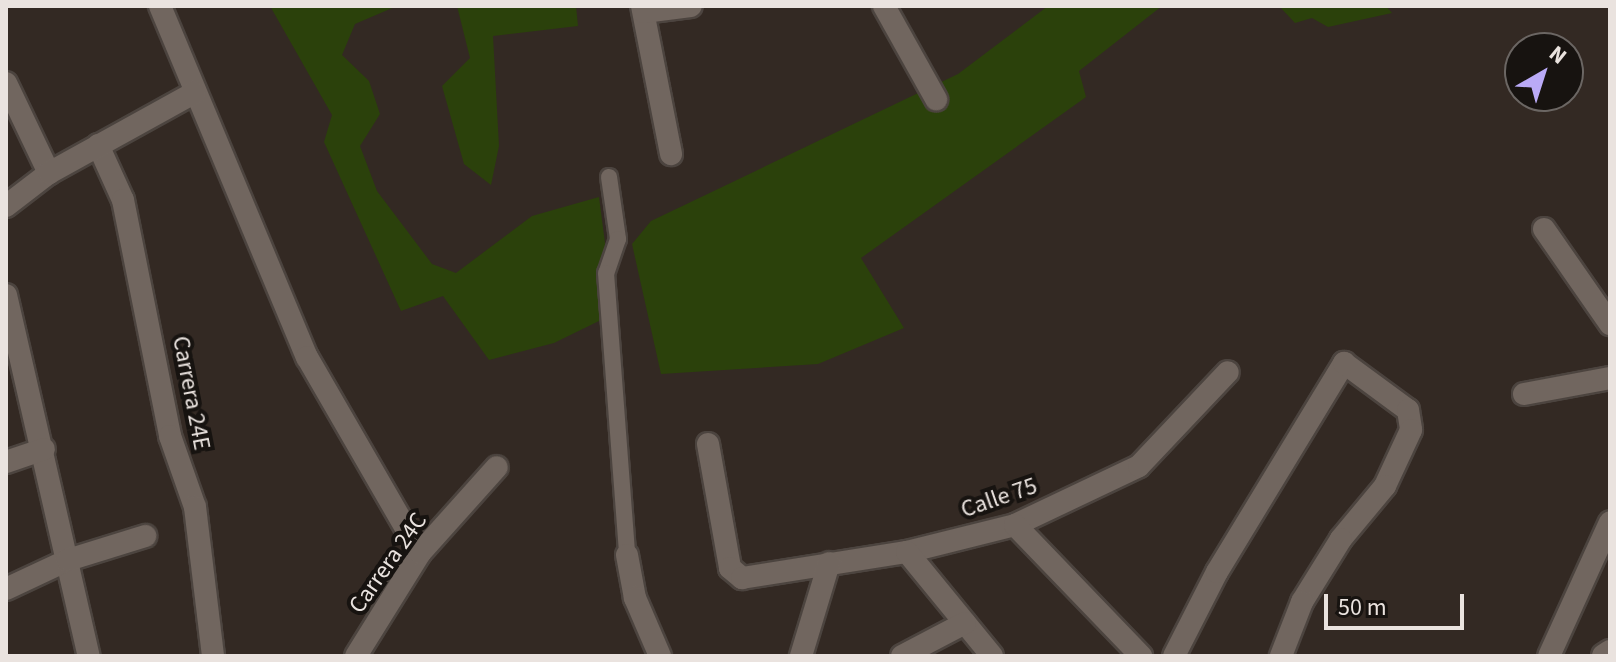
<!DOCTYPE html>
<html>
<head>
<meta charset="utf-8">
<style>
  body { margin:0 }
  #map { position:relative; width:1616px; height:662px; overflow:hidden; background:#332923; font-family:"Source Sans 3",sans-serif }
  div>[style] { position:absolute }
  [style*='--x'] { left:calc(var(--x)*1px); top:calc(var(--y)*1px); width:calc(var(--w)*1px); rotate:calc(var(--a)*1deg) }
  .green>* { inset:0; background:#2b410b }
  .roads { filter:drop-shadow(2px 0 #4c443f) drop-shadow(-2px 0 #4c443f) drop-shadow(0 2px #4c443f) drop-shadow(0 -2px #4c443f) }
  .pedestrian>* { height:16px; margin:-8px; padding:0 8px; transform-origin:8px; border-radius:8px; background:#71665f }
  .minor>* { height:22px; margin:-11px; padding:0 11px; transform-origin:11px; border-radius:11px; background:#71665f }
  .secondary>* { height:24px; margin:-12px; padding:0 12px; transform-origin:12px; border-radius:12px; background:#71665f }
  span { translate:-50% -50%; white-space:nowrap; text-align:center; line-height:1.15; -webkit-text-stroke:8px #171310; paint-order:stroke }
  .street-label { font-size:24px; color:#eae3df }
  .frame { position:absolute; inset:0; border:8px solid #eae3df; pointer-events:none }
  .north { position:absolute; left:1504px; top:32px; width:80px; height:80px; box-sizing:border-box; background:#171310; border:2px solid #6b6663; border-radius:50%; rotate:39deg; font-size:22px; font-weight:700; line-height:32px; text-align:center; color:#eae3df }
  .north::after { content:''; display:block; margin:auto; width:28px; height:36px; background:#baaaf7; clip-path:polygon(50% 0,100% 100%,50% 72%,0 100%) }
  .scale { position:absolute; left:1324px; top:594px; width:140px; height:36px; box-sizing:border-box; border:4px solid #eae3df; border-top:0; padding-left:10px; font-size:24px; line-height:28px; white-space:nowrap; color:#eae3df; -webkit-text-stroke:6px #171310; paint-order:stroke }
</style>
</head>
<body>
<div id="map">
  <div class="green">
    <div style="clip-path:polygon(270px 6px,397px 6px,355px 24px,342px 55px,369px 81px,380px 114px,360px 146px,377px 191px,432px 264px,456px 273px,532px 216px,599px 197px,605px 243px,601px 320px,554px 343px,489px 360px,443px 296px,401px 311px,324px 142px,332px 115px)"></div>
    <div style="clip-path:polygon(457px 6px,576px 6px,578px 26px,493px 36px,499px 146px,491px 185px,464px 164px,442px 86px,470px 58px)"></div>
    <div style="clip-path:polygon(1048px 6px,1162px 6px,1079px 71px,1086px 97px,861px 258px,904px 328px,818px 364px,661px 374px,632px 244px,651px 221px,958px 74px)"></div>
    <div style="clip-path:polygon(1279px 6px,1386px 6px,1392px 13px,1328px 27px,1312px 18px,1295px 23px)"></div>
  </div>
  <div class="roads">
    <div class="pedestrian">
      <div style="--x:609;--y:177;--w:63;--a:81.7"></div>
      <div style="--x:618;--y:239;--w:36;--a:109"></div>
      <div style="--x:606;--y:273;--w:283;--a:85.7"></div>
    </div>
    <div class="minor">
      <div style="--x:160;--y:6;--w:381;--a:67.3"></div>
      <div style="--x:307;--y:357;--w:226;--a:60"></div>
      <div style="--x:642;--y:6;--w:151;--a:78.9"></div>
      <div style="--x:884;--y:6;--w:107;--a:60.8"></div>
      <div style="--x:644;--y:12;--w:47;--a:-7.3"></div>
      <div style="--x:6;--y:83;--w:100;--a:64.5"></div>
      <div style="--x:98;--y:145;--w:60;--a:65.6"></div>
      <div style="--x:123;--y:200;--w:241;--a:78.7"></div>
      <div style="--x:170;--y:436;--w:75;--a:70.6"></div>
      <div style="--x:195;--y:507;--w:150;--a:83.1"></div>
      <div style="--x:6;--y:206;--w:54;--a:-37.5"></div>
      <div style="--x:49;--y:173;--w:166;--a:-28.9"></div>
      <div style="--x:1544;--y:229;--w:116;--a:55.2"></div>
      <div style="--x:6;--y:295;--w:370;--a:77.1"></div>
      <div style="--x:1524;--y:394;--w:87;--a:-10.5"></div>
      <div style="--x:708;--y:444;--w:126;--a:79.9"></div>
      <div style="--x:730;--y:568;--w:16;--a:40"></div>
      <div style="--x:742;--y:578;--w:167;--a:-9"></div>
      <div style="--x:907;--y:552;--w:111;--a:-14"></div>
      <div style="--x:1015;--y:525;--w:137;--a:-25.4"></div>
      <div style="--x:1139;--y:466;--w:129;--a:-46.6"></div>
      <div style="--x:6;--y:462;--w:40;--a:-18.9"></div>
      <div style="--x:1015;--y:525;--w:182;--a:46.1"></div>
      <div style="--x:907;--y:552;--w:134;--a:50.7"></div>
      <div style="--x:627;--y:555;--w:44;--a:79.5"></div>
      <div style="--x:635;--y:598;--w:63;--a:66.7"></div>
      <div style="--x:6;--y:589;--w:68;--a:-25.1"></div>
      <div style="--x:68;--y:560;--w:81;--a:-17.3"></div>
      <div style="--x:356;--y:656;--w:121;--a:-58.1"></div>
      <div style="--x:420;--y:553;--w:115;--a:-48.2"></div>
      <div style="--x:801;--y:656;--w:97;--a:-73.2"></div>
      <div style="--x:902;--y:656;--w:71;--a:-27.6"></div>
      <div style="--x:1174;--y:656;--w:94;--a:-62.9"></div>
      <div style="--x:1217;--y:572;--w:245;--a:-58.7"></div>
      <div style="--x:1344;--y:363;--w:79;--a:36.3"></div>
      <div style="--x:1408;--y:410;--w:20;--a:81"></div>
      <div style="--x:1411;--y:430;--w:62;--a:114.9"></div>
      <div style="--x:1385;--y:486;--w:69;--a:129.7"></div>
      <div style="--x:1341;--y:539;--w:74;--a:121.8"></div>
      <div style="--x:1302;--y:602;--w:58;--a:111.3"></div>
      <div style="--x:1549;--y:656;--w:147;--a:-65.5"></div>
    </div>
    <div class="secondary">
      <div style="--x:1604;--y:656;--w:7;--a:-34"></div>
    </div>
  </div>
  <div class="street-label">
    <span style="left:191px;top:393px;rotate:79deg">Carrera 24E</span>
    <span style="left:999px;top:498px;rotate:-19deg">Calle 75</span>
    <span style="left:388px;top:563px;rotate:-55deg">Carrera 24C</span>
  </div>
  <div class="frame"></div>
  <div class="north">N</div>
  <div class="scale">50 m</div>
</div>
</body>
</html>
